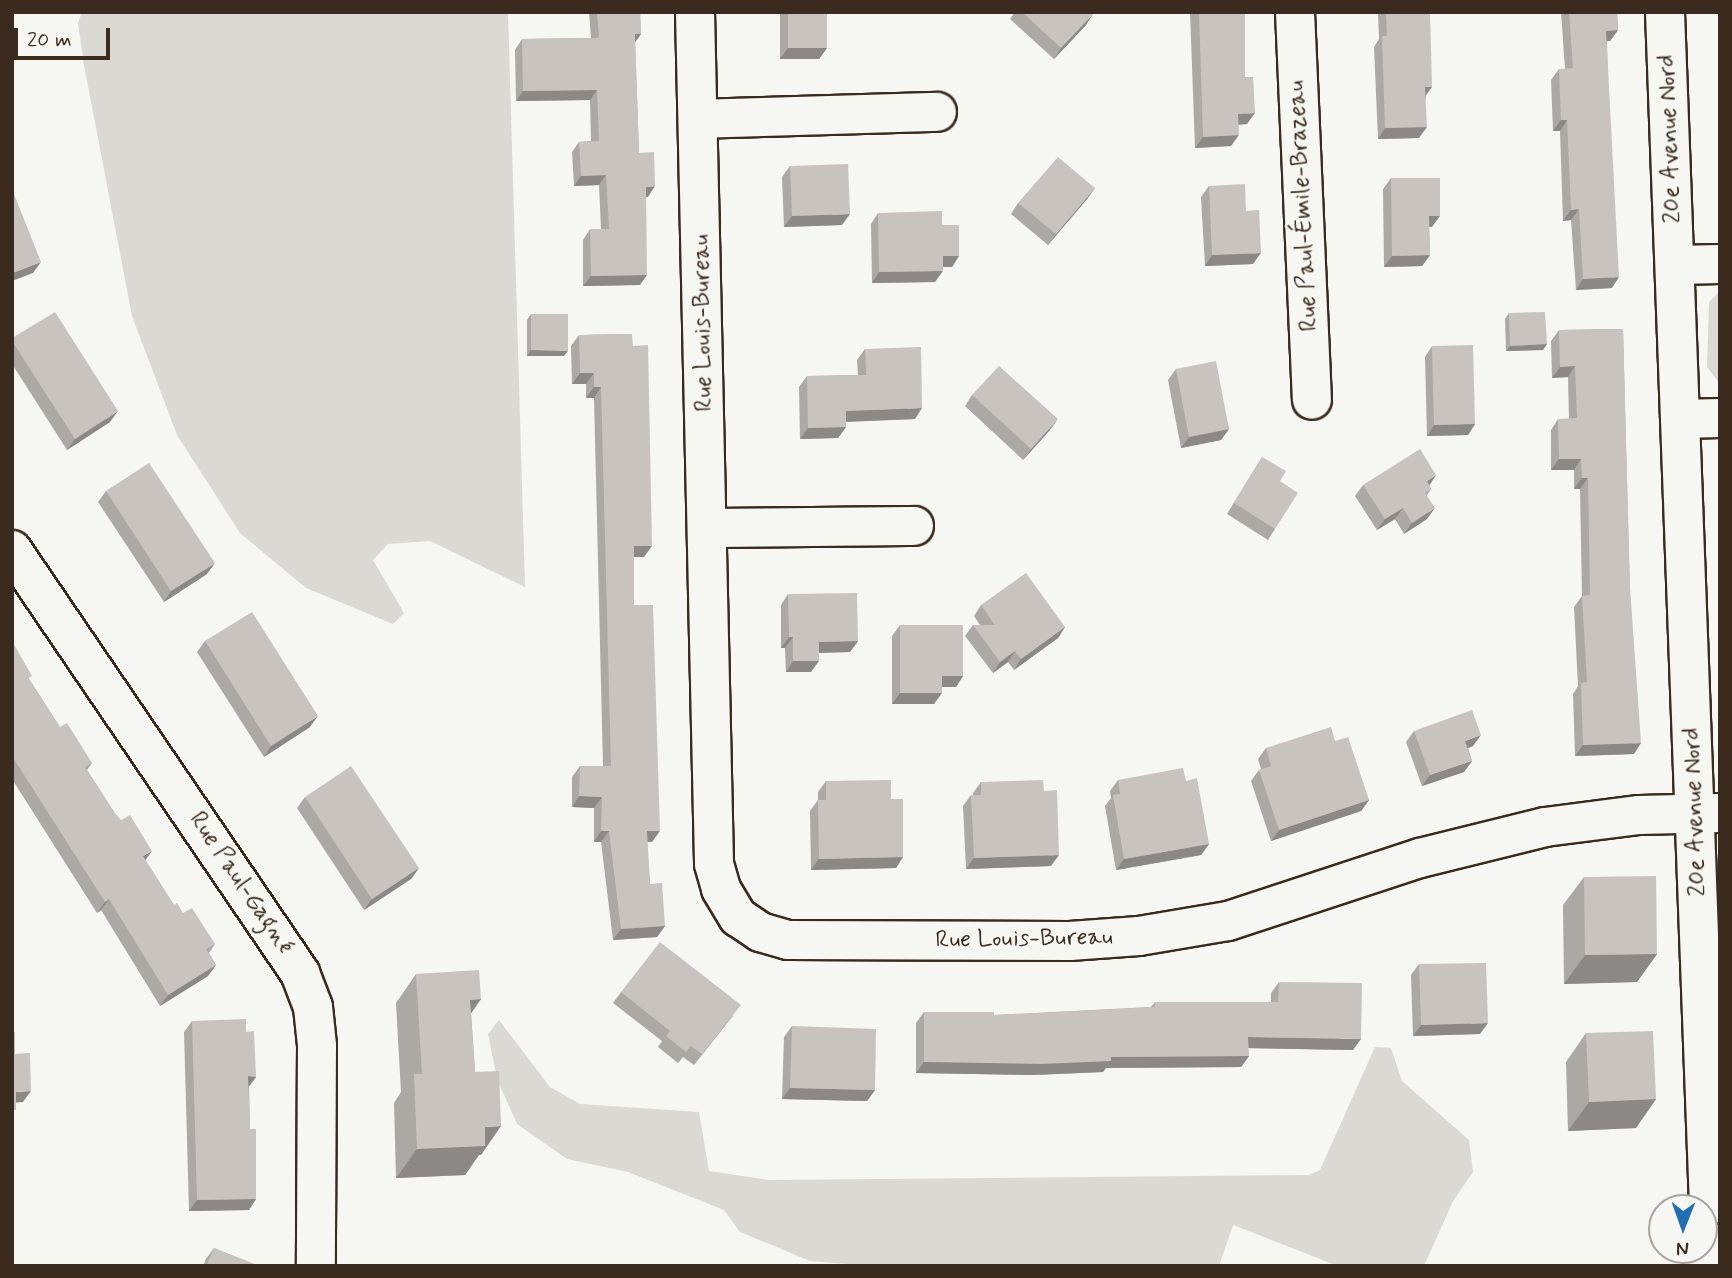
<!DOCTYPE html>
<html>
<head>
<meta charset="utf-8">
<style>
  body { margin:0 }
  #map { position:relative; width:1732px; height:1278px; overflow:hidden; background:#f6f6f2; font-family:Mynerve,sans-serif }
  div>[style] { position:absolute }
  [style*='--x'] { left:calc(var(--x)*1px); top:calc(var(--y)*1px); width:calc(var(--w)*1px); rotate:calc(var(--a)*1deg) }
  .green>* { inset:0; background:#dad9d3 }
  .roads { filter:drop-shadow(2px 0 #3b2a1e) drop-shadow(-2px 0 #3b2a1e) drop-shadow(0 2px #3b2a1e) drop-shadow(0 -2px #3b2a1e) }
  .minor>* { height:38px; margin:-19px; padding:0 19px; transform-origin:19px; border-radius:19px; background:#f6f6f2 }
  .wall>* { inset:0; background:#aca8a3 }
  .shaded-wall>* { inset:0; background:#8c8885 }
  .building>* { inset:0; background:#c8c3be }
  span { translate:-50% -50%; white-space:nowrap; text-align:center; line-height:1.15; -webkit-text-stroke:5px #f6f6f2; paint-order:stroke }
  .street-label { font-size:24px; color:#3b2a1e }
  .frame { position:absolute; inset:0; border:14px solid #3b2a1e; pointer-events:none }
  .north { position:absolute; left:1648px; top:1194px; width:70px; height:70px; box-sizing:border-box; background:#f6f6f2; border:2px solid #aba49d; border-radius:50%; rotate:181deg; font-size:19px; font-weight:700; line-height:28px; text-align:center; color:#3b2a1e }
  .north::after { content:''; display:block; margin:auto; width:24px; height:32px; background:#1f6fb2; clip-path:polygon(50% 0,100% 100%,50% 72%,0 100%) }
  .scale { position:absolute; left:14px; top:28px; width:96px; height:32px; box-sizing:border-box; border:4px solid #3b2a1e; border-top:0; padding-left:9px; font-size:21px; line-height:24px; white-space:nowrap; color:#3b2a1e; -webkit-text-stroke:5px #f6f6f2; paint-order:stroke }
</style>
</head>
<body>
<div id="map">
  <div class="green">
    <div style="clip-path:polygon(82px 12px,508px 12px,525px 587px,430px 541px,388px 544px,373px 560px,404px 613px,393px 624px,306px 588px,240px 533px,177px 435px,132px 316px,84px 65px,78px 23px)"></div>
    <div style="clip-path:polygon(1720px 291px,1720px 384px,1707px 367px,1709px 302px)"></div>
    <div style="clip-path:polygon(499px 1020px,550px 1087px,580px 1104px,699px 1112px,709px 1171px,769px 1180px,1309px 1175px,1320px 1170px,1375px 1047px,1391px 1048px,1402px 1081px,1469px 1140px,1473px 1172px,1453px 1201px,1424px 1266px,1338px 1266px,1233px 1225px,1219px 1266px,871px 1266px,810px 1261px,740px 1232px,724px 1210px,628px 1172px,567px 1159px,517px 1124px,497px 1079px,488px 1034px)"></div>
  </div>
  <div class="roads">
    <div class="minor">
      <div style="--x:695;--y:12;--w:852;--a:88.72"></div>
      <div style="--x:714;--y:864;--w:26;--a:74"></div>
      <div style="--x:721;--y:889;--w:33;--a:59"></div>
      <div style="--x:738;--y:917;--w:27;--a:34"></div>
      <div style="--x:760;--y:932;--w:29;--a:16"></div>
      <div style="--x:788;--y:940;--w:282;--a:0.2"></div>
      <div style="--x:1070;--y:941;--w:69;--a:-4.1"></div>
      <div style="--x:1139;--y:936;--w:90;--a:-9.6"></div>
      <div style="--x:1228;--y:921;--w:202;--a:-18.2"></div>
      <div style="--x:1420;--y:858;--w:129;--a:-13.9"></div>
      <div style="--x:1545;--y:827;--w:95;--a:-7.3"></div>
      <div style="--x:1639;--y:815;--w:81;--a:-1.4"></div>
      <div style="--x:1295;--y:12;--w:388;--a:87.5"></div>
      <div style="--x:1665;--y:12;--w:1194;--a:87.89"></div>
      <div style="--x:698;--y:119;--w:239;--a:-1.7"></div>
      <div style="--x:1676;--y:265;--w:44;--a:-1.3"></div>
      <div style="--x:1680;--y:419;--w:40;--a:-1.4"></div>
      <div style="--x:709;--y:528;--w:205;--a:-0.6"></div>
      <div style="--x:12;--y:550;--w:512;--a:55.75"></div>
      <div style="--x:300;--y:973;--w:36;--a:69"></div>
      <div style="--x:313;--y:1007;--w:39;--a:84"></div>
      <div style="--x:317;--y:1046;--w:220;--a:90.3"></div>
    </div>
  </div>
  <div class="wall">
    <div style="clip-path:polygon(589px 12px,640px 12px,641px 34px,635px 42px,639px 153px,648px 197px,646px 197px,640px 285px,583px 286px,583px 240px,590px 229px,601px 229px,599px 185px,574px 186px,572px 152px,579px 142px,591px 141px,590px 100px,516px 101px,515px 50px,522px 39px,591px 38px)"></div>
    <div style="clip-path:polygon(780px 12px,827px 12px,827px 48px,819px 59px,780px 59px)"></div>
    <div style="clip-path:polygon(1015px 12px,1092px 12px,1086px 25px,1054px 59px,1010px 19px)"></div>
    <div style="clip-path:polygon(1190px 12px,1245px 12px,1245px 77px,1247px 124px,1238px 125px,1231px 146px,1195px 148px)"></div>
    <div style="clip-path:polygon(1378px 12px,1430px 12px,1426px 96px,1419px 138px,1378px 139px,1374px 47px,1379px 39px)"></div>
    <div style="clip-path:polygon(1561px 12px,1617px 12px,1618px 30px,1610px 41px,1607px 41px,1612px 288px,1576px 290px,1571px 220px,1563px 221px,1560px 131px,1553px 131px,1551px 80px,1559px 69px,1565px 69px)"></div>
    <div style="clip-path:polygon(790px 166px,842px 225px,784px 227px,782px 177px)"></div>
    <div style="clip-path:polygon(1391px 178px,1432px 227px,1429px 227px,1430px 255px,1422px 266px,1384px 267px,1383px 189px)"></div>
    <div style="clip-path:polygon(1209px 186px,1246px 211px,1253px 264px,1205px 266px,1201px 197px)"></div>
    <div style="clip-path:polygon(1095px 188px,1087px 199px,1048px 245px,1011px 214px,1018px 203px)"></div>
    <div style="clip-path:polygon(878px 213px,942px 225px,959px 256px,952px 267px,943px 267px,935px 282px,872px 283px,871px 224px)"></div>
    <div style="clip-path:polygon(1509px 313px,1547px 344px,1543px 350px,1506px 351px,1505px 319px)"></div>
    <div style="clip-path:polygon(531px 314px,564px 356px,527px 356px,527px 320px)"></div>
    <div style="clip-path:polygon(1623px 329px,1634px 754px,1575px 756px,1573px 694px,1578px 686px,1574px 607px,1582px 596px,1580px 489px,1574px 489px,1574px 470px,1551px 470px,1551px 430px,1558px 419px,1569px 419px,1568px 377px,1552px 378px,1551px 341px,1559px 330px)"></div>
    <div style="clip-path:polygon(632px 334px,644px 557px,634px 557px,634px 605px,652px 842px,647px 842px,650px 884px,665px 926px,657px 937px,613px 940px,601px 842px,594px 842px,594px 808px,572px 807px,572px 777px,580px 766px,603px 766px,594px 398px,586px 398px,586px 384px,572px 384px,571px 346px,579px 335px)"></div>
    <div style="clip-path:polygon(12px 338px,110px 422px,67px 450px,12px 364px)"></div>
    <div style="clip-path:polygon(1432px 346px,1475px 424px,1468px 435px,1427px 436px,1425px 357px)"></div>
    <div style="clip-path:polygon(865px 349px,915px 419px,846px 422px,846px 427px,838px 438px,800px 439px,799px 387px,807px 376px,858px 375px,857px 360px)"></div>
    <div style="clip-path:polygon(1176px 369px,1229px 429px,1221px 440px,1181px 448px,1168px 380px)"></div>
    <div style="clip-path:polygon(972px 395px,1050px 430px,1023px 460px,965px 406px)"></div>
    <div style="clip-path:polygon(1262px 457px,1280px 481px,1275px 529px,1268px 540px,1227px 514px)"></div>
    <div style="clip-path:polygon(1363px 485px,1429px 485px,1431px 489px,1427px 495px,1427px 519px,1404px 534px,1395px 519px,1377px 530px,1355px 496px)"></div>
    <div style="clip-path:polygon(106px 491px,207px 574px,164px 602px,98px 502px)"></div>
    <div style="clip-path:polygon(788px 594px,858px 641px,850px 652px,819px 653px,811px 672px,786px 672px,785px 648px,781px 648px,781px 605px)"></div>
    <div style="clip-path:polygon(981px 605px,1065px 627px,1058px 638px,1014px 670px,1008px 662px,993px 673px,965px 636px,973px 625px,980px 625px,974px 616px)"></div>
    <div style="clip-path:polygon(900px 625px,963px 676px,956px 687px,942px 687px,934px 704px,892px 704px,892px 636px)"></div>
    <div style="clip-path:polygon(12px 641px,29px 679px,60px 727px,92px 763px,87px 770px,174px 905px,215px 944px,209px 953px,216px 965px,208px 976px,160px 1006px,101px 910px,97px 913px,12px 779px)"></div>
    <div style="clip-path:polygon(205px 641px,310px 727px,264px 757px,197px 652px)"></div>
    <div style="clip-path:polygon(1414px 731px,1473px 746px,1468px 748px,1472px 761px,1464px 772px,1422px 786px,1406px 742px)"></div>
    <div style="clip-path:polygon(1335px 741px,1369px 800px,1361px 811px,1271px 841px,1251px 781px,1259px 770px,1261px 769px,1258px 759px,1266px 748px)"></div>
    <div style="clip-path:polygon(1118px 780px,1186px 781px,1209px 844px,1201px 855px,1116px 870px,1105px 806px,1111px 798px,1110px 791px)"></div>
    <div style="clip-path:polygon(826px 781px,891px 799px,903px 857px,896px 868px,811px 870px,810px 811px,818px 800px,818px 792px)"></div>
    <div style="clip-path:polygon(981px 782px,1044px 791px,1051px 866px,966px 869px,963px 806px,971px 795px,973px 795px,973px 793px)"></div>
    <div style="clip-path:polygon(305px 797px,419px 868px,411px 879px,364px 910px,297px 808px)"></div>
    <div style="clip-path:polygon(1584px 877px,1657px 954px,1637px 982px,1564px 984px,1563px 905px)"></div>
    <div style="clip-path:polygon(1419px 964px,1480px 1034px,1413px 1036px,1411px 975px)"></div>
    <div style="clip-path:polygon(416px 974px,481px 999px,471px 1013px,481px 1155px,479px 1155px,465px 1175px,396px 1178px,394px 1103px,401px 1092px,396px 1003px)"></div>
    <div style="clip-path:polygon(1279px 982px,1353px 1050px,1248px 1048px,1249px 1056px,1241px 1067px,1106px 1068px,1103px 1072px,1033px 1075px,916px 1073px,916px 1023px,924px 1012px,994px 1015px,1151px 1007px,1155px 1002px,1271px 1002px,1271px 993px)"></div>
    <div style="clip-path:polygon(621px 992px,733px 1016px,694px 1065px,683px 1057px,678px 1063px,658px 1047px,662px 1041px,613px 1003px)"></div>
    <div style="clip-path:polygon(192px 1021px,246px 1032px,256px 1077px,249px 1086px,250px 1129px,256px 1199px,249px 1210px,189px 1211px,184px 1032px)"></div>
    <div style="clip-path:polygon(792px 1026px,875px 1090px,867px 1101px,782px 1099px,784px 1037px)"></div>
    <div style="clip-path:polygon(1586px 1033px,1656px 1099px,1636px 1128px,1568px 1131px,1566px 1062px)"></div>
    <div style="clip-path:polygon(214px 1248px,256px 1266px,203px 1266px,206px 1259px)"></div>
  </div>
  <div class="shaded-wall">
    <div style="clip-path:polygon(1093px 14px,1086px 25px,1054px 59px,1061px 48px)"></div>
    <div style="clip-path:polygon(1618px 30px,1610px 41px,1598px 42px,1606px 31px)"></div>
    <div style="clip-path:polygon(635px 34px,641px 34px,634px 44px)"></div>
    <div style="clip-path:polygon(788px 48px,827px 48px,819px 59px,780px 59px)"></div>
    <div style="clip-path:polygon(1425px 87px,1432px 87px,1424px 98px)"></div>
    <div style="clip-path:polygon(597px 90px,590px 100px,516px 101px,523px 91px)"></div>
    <div style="clip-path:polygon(1255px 113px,1247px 124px,1230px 125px,1238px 114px)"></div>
    <div style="clip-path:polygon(1561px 120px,1567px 120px,1560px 131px,1553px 131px)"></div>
    <div style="clip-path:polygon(1427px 127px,1419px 138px,1378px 139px,1385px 128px)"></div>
    <div style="clip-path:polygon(1239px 135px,1231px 146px,1195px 148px,1203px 137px)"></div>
    <div style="clip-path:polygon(606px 175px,599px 185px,574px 186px,581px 176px)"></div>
    <div style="clip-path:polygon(655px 186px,648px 197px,638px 197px,646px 187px)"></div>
    <div style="clip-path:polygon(1095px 188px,1087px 199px,1048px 245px,1056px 234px)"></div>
    <div style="clip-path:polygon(1579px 209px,1571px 220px,1563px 221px,1571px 210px)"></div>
    <div style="clip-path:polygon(850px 214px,842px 225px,784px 227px,792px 216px)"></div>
    <div style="clip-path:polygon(1429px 216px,1440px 216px,1432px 227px,1421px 227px)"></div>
    <div style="clip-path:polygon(1261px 253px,1253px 264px,1205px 266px,1212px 255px)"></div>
    <div style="clip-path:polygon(1430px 255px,1422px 266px,1384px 267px,1392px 256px)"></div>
    <div style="clip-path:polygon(943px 256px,959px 256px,952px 267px,935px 267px)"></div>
    <div style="clip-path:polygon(41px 262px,33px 273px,12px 281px,12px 273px)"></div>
    <div style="clip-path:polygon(943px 271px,935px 282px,872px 283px,879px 272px)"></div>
    <div style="clip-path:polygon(647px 275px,640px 285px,583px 286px,591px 276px)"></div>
    <div style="clip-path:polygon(1619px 277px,1612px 288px,1576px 290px,1583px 279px)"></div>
    <div style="clip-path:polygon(1547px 344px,1543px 350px,1506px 351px,1510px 346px)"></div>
    <div style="clip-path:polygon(531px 350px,568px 351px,564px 356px,527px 356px)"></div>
    <div style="clip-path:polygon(1575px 366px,1568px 377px,1552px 378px,1560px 367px)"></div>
    <div style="clip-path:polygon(580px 373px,594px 373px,586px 384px,572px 384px)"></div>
    <div style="clip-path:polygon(594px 387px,601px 387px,594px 398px,586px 398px)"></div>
    <div style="clip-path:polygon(922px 408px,915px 419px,838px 422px,846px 411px)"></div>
    <div style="clip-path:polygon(118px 411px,110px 422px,67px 450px,75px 439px)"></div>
    <div style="clip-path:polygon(1058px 419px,1050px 430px,1023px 460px,1031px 449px)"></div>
    <div style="clip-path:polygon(1475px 424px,1468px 435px,1427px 436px,1434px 425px)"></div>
    <div style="clip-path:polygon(846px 427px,838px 438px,800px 439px,808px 428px)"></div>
    <div style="clip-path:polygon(1229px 429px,1221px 440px,1181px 448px,1189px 437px)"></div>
    <div style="clip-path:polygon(1559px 459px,1581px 459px,1574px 470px,1551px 470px)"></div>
    <div style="clip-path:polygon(1436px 475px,1429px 486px,1427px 481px)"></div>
    <div style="clip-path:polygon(1582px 478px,1588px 478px,1580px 489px,1574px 489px)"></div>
    <div style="clip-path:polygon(1403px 508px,1395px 519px,1377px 530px,1385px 519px)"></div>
    <div style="clip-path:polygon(1435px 508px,1427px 519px,1404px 534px,1412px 523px)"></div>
    <div style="clip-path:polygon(634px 546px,652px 546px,644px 557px,626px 557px)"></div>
    <div style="clip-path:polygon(215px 563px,207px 574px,164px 602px,171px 591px)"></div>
    <div style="clip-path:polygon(1065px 627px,1058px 638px,1014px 670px,1021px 659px)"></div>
    <div style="clip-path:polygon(789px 637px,793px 637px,785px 648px,781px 648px)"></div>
    <div style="clip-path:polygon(858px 641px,850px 652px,811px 653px,819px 642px)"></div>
    <div style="clip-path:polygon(1015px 651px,1008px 662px,993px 673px,1000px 662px)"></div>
    <div style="clip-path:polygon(793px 661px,819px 661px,811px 672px,786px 672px)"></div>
    <div style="clip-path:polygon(942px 676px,963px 676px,956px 687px,934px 687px)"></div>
    <div style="clip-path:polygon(900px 693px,942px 693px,934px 704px,892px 704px)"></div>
    <div style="clip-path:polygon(318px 716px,310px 727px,264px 757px,271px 746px)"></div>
    <div style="clip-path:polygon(1481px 735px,1473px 746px,1457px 752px,1465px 741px)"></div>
    <div style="clip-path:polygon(1641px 743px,1634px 754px,1575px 756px,1583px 745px)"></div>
    <div style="clip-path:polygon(1472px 761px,1464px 772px,1422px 786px,1430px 775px)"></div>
    <div style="clip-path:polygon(579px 796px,602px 797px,594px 808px,572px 807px)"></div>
    <div style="clip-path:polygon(1369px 800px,1361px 811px,1271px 841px,1279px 830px)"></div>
    <div style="clip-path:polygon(601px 831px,609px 831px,601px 842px,594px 842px)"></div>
    <div style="clip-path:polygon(647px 831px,660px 831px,652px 842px,639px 842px)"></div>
    <div style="clip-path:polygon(1209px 844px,1201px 855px,1116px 870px,1124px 859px)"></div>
    <div style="clip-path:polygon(152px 851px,144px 862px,143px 856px)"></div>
    <div style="clip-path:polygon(1059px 855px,1051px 866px,966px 869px,974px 858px)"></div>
    <div style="clip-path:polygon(903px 857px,896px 868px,811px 870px,819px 859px)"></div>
    <div style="clip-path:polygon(419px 868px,411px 879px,364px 910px,372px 899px)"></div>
    <div style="clip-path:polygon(109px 899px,101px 910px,97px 913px,105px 902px)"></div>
    <div style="clip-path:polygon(665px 926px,657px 937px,613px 940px,621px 929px)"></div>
    <div style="clip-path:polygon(1657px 954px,1637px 982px,1564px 984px,1585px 955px)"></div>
    <div style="clip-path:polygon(216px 965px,208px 976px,160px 1006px,168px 995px)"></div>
    <div style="clip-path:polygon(481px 999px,461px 1028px,470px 1000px)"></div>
    <div style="clip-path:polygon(1488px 1023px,1480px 1034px,1413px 1036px,1421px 1025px)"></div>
    <div style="clip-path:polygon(1248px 1037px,1361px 1039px,1353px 1050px,1241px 1048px)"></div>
    <div style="clip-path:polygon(1249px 1056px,1241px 1067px,1106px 1068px,1103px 1072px,1033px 1075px,916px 1073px,924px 1062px,1111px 1057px)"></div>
    <div style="clip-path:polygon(248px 1076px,256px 1077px,248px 1088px)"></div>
    <div style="clip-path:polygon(790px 1088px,875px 1090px,867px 1101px,782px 1099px)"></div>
    <div style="clip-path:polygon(31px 1091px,23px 1102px,12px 1103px,16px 1092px)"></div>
    <div style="clip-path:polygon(1656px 1099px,1636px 1128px,1568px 1131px,1589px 1102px)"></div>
    <div style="clip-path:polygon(501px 1126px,481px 1155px,479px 1155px,465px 1175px,396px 1178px,417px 1149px,485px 1127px)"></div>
    <div style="clip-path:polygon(256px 1199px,249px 1210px,189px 1211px,197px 1200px)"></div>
  </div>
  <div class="building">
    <div style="clip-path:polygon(597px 12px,640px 12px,641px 34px,635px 34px,639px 153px,654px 152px,655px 186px,646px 187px,647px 275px,591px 276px,590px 229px,609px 229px,606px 175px,581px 176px,579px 142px,599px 141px,597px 90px,523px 91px,522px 39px,599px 38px)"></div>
    <div style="clip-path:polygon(788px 12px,827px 12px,827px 48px,788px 48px)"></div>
    <div style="clip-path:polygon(1022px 12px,1092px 12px,1093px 14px,1061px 48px)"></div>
    <div style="clip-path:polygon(1199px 12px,1245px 12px,1245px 77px,1253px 77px,1255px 113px,1238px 114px,1239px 135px,1203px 137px)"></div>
    <div style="clip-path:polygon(1386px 12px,1430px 12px,1432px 87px,1425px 87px,1427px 127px,1385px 128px,1382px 36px,1387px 36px)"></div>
    <div style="clip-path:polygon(1569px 12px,1617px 12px,1618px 30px,1606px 31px,1619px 277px,1583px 279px,1579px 209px,1571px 210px,1567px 120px,1561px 120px,1559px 69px,1573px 68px)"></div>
    <div style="clip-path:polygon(1058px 157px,1095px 188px,1056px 234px,1018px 203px)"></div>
    <div style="clip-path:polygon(848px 164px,850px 214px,792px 216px,790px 166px)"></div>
    <div style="clip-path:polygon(1391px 178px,1440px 178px,1440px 216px,1429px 216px,1430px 255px,1392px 256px)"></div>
    <div style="clip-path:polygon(1245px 184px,1246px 211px,1259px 210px,1261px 253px,1212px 255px,1209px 186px)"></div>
    <div style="clip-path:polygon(12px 189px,41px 262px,12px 273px)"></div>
    <div style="clip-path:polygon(942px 211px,942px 225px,959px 225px,959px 256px,943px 256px,943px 271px,879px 272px,878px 213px)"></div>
    <div style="clip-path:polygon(55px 312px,118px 411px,75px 439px,12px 341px,12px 338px)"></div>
    <div style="clip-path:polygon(1545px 312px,1547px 344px,1510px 346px,1509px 313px)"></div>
    <div style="clip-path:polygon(531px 314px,568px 314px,568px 351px,531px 350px)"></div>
    <div style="clip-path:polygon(1623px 329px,1630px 587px,1641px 743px,1583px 745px,1581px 683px,1587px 682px,1582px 596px,1590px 595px,1588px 478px,1582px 478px,1581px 459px,1559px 459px,1558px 419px,1577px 418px,1575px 366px,1560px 367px,1559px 330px)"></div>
    <div style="clip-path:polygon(632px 334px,632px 346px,648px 345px,652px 546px,634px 546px,634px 605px,653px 605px,660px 831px,647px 831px,650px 884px,662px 883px,665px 926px,621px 929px,609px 831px,601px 831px,602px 797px,579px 796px,580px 766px,611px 766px,601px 387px,594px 387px,594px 373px,580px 373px,579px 335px)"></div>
    <div style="clip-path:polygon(1473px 345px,1475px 424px,1434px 425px,1432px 346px)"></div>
    <div style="clip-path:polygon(921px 347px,922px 408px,846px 411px,846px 427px,808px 428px,807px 376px,866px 375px,865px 349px)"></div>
    <div style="clip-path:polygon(1216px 361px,1229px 429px,1189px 437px,1176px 369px)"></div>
    <div style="clip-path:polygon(999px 366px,1058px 419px,1031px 449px,972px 395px)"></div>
    <div style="clip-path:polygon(1420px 449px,1436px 475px,1427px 481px,1431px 489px,1425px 493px,1435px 508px,1412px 523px,1403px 508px,1385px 519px,1363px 485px)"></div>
    <div style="clip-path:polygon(1262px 457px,1286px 471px,1280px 481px,1298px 493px,1275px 529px,1234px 503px)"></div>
    <div style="clip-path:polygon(149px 463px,215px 563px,171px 591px,106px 491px)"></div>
    <div style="clip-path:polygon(1026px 573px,1065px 627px,1021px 659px,1015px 651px,1000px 662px,973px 625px,995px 625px,981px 605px)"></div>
    <div style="clip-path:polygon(857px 593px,858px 641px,819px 642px,819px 661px,793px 661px,793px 637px,789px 637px,788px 594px)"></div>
    <div style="clip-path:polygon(252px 612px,318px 716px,271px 746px,205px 641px)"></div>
    <div style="clip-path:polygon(900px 625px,963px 625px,963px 676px,942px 676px,942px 693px,900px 693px)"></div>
    <div style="clip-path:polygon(12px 641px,32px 676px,28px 678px,60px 727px,67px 723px,92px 763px,85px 767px,113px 811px,121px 820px,130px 815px,152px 851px,143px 856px,174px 905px,177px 903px,183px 913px,192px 908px,215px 944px,206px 949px,216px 965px,168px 995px,109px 899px,105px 902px,12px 756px)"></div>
    <div style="clip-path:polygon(1472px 710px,1481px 735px,1465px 741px,1472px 761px,1430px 775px,1414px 731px)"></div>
    <div style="clip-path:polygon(1331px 727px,1335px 741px,1348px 737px,1369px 800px,1279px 830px,1259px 770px,1271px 766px,1266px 748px)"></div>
    <div style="clip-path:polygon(351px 766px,419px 868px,372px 899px,305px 797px)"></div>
    <div style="clip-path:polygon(1183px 768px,1186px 781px,1197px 778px,1209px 844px,1124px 859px,1113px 795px,1120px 794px,1118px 780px)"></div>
    <div style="clip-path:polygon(891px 780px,891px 799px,903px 799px,903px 857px,819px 859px,818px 800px,826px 800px,826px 781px)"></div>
    <div style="clip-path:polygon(1043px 780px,1044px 791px,1057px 790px,1059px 855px,974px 858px,971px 795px,981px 795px,981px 782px)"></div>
    <div style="clip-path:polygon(1656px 876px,1657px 954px,1585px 955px,1584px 877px)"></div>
    <div style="clip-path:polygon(660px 942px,741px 1005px,702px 1054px,691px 1046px,686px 1052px,666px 1036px,670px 1031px,621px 992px)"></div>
    <div style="clip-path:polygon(1486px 963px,1488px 1023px,1421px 1025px,1419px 964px)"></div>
    <div style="clip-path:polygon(479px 970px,481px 999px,470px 1000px,475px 1072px,499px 1071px,501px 1126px,485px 1127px,485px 1146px,417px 1149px,414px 1074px,422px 1074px,416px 974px)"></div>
    <div style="clip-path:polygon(1279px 982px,1362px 983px,1361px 1039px,1248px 1037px,1249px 1056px,1111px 1057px,1111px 1061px,1041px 1064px,924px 1062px,924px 1012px,994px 1012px,994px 1015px,1155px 1007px,1155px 1002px,1278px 1002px)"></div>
    <div style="clip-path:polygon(246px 1019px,246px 1032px,254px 1031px,256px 1077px,248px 1076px,250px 1129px,256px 1129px,256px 1199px,197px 1200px,192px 1021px)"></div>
    <div style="clip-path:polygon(792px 1026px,876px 1029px,875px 1090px,790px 1088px)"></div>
    <div style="clip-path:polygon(1653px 1031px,1656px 1099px,1589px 1102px,1586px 1033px)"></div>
    <div style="clip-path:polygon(12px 1032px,15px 1032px,15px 1054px,30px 1053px,31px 1091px,16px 1092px,16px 1110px,12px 1110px)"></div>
    <div style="clip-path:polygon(214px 1248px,257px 1265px,256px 1266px,206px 1266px)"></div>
  </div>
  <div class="street-label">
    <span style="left:1670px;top:139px;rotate:-92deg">20e Avenue Nord</span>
    <span style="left:1303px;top:206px;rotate:-93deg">Rue Paul-Émile-Brazeau</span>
    <span style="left:703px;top:323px;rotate:-91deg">Rue Louis-Bureau</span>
    <span style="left:1695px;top:812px;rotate:-92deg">20e Avenue Nord</span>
    <span style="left:241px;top:883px;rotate:56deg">Rue Paul-Gagné</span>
    <span style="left:1024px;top:939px;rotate:-1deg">Rue Louis-Bureau</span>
  </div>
  <div class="frame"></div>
  <div class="north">N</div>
  <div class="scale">20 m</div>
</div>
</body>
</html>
